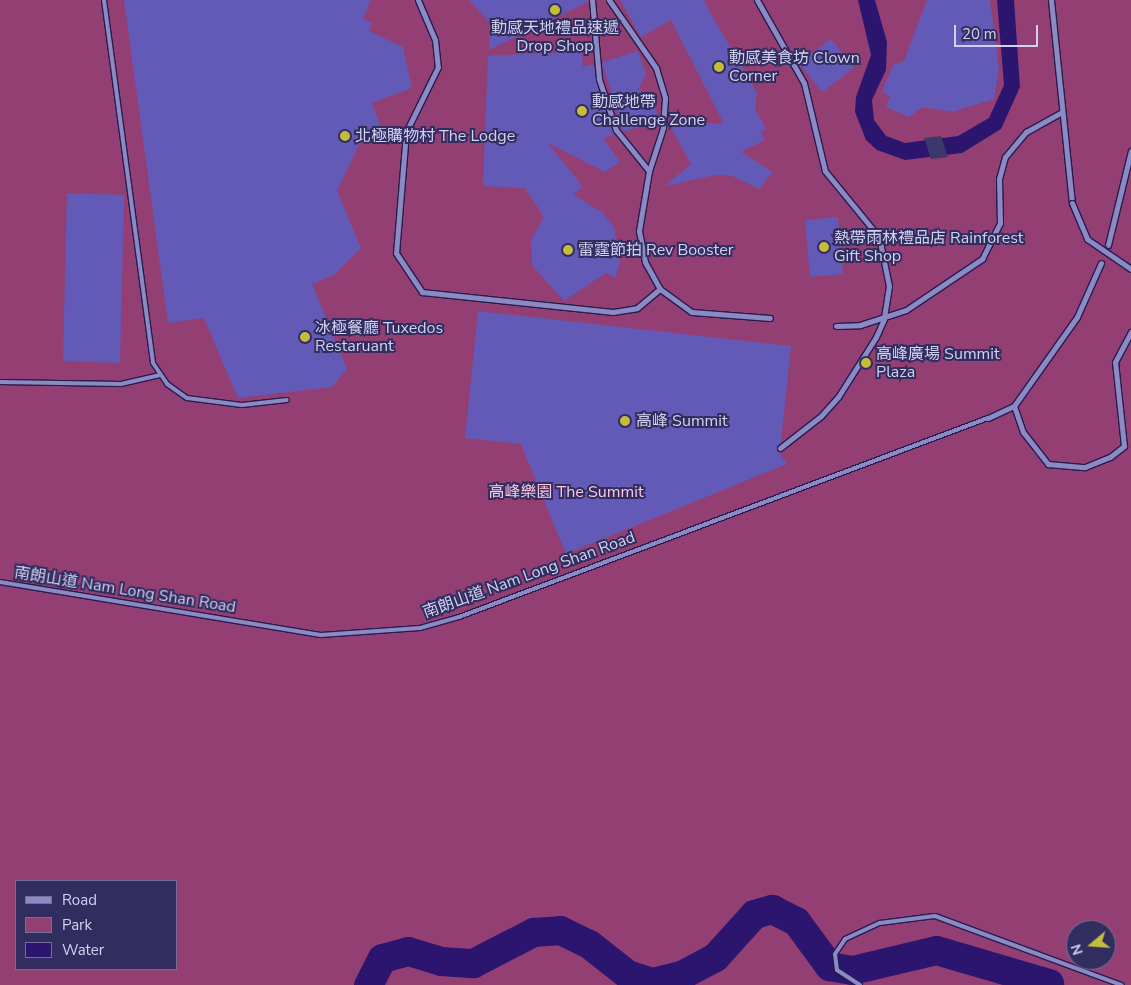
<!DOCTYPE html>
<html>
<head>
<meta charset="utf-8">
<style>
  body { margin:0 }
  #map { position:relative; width:1131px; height:985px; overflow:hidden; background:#3c386b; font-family:"Nunito Sans","Noto Sans TC",sans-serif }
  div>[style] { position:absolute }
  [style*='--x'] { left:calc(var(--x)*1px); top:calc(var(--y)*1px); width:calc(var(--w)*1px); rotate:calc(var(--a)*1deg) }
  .green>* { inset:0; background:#943f74 }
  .water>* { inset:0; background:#2b156f }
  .pier>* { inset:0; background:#3c386b }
  .canal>* { height:29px; margin:-14.5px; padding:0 14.5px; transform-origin:14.5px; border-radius:14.5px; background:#2b156f }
  .building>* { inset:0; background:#6359b7 }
  .roads { filter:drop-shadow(1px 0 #241d4e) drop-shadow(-1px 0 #241d4e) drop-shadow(0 1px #241d4e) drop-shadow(0 -1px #241d4e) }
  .lane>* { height:4px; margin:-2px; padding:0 2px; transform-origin:2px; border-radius:2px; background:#8c8ac5 }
  .street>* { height:5px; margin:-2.5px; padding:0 2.5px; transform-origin:2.5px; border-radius:2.5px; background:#8c8ac5 }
  .bridges { filter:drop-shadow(1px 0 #241d4e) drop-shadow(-1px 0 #241d4e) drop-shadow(0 1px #241d4e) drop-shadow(0 -1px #241d4e) }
  .street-bridge>* { height:5px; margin:-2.5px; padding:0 2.5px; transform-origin:2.5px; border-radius:2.5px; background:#8c8ac5 }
  .dots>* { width:14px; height:14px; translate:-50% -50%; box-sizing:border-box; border:2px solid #322d5f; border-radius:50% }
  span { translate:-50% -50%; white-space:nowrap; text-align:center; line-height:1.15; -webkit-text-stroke:4px #322d5f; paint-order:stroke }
  .poi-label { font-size:16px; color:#d1d1f1 }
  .left { translate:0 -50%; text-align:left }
  .park-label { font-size:16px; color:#fbc7e3 }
  .street-label { font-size:16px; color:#d1d1f1 }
  .legend { position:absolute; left:15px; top:880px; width:162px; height:90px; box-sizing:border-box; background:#322d5f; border:1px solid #726f99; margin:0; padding:6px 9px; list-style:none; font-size:15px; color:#d1d1f1 }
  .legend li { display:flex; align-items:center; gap:10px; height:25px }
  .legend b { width:25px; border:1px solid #726f99 }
  .north { position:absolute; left:1066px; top:920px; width:50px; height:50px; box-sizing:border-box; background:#322d5f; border:1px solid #726f99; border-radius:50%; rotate:252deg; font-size:14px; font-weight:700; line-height:20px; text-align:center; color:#d1d1f1 }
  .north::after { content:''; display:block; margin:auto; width:18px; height:22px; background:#c6bc3c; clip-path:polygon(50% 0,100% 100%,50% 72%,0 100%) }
  .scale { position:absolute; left:954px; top:25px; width:84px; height:22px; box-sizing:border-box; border:2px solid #d1d1f1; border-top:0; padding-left:6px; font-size:15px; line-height:18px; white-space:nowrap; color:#d1d1f1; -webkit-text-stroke:4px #322d5f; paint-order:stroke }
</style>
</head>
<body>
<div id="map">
  <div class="green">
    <div style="clip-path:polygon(evenodd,0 0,1131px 0,1131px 985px,0 985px,0 0,16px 881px,176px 881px,176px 969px,16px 969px,16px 881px,0 0,1076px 930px,1106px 930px,1106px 960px,1076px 960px,1076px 930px)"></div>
  </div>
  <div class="water">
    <div style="clip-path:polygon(858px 0,875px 0,887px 42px,886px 70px,872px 100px,874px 120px,886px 136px,905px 143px,958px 136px,989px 118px,1004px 85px,997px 0,1014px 0,1020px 87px,1001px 129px,962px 153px,905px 160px,877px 150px,866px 140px,855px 112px,856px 97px,871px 55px)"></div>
  </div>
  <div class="pier">
    <div style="clip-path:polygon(941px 136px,948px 157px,931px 159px,924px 138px)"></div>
  </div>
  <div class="canal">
    <div style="--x:368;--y:985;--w:30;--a:-63"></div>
    <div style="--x:382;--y:958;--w:27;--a:-15"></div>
    <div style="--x:408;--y:951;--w:34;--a:17"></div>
    <div style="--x:441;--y:961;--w:32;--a:4"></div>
    <div style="--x:473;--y:963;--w:68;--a:-27.3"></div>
    <div style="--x:533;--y:932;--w:27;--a:-4"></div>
    <div style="--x:560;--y:930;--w:32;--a:26"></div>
    <div style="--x:589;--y:944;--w:48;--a:38.3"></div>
    <div style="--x:627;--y:974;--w:26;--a:18"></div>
    <div style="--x:652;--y:982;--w:32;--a:-14"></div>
    <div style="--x:683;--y:974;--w:36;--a:-28"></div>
    <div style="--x:715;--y:957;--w:58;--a:-47.8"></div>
    <div style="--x:754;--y:914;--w:19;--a:-16"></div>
    <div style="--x:772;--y:909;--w:27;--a:27"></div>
    <div style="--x:796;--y:921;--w:56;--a:53.7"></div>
    <div style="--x:829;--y:966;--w:23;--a:10"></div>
    <div style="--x:852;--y:970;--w:86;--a:-13.4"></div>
    <div style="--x:936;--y:950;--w:118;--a:16.3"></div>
  </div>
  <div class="building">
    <div style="clip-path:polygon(124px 0,371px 0,363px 19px,372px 23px,369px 31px,403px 47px,412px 88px,372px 103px,382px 130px,362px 138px,337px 191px,361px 248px,334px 275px,312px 284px,347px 369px,332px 387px,238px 398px,204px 318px,168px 323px)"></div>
    <div style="clip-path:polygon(469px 0,588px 0,588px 2px,489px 50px,489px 22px)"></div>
    <div style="clip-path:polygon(620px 0,707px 0,704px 2px,757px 93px,755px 109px,766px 129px,761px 132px,765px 140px,741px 152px,773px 172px,759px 189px,732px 176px,716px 175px,665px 186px,691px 164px,670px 126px,685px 121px,724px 124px,671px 20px,641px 37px)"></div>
    <div style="clip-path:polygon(927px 0,990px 0,999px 70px,994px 99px,952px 112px,922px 107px,909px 117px,886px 107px,890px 96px,882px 92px,893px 65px,904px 61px)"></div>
    <div style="clip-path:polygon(831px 39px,854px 68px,822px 92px,799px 63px)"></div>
    <div style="clip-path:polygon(582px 51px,583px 67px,593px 64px,614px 135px,603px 138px,620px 162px,605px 172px,548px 143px,583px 187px,573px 194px,603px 213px,614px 227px,620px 261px,615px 278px,606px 273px,564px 301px,532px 265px,531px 240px,544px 217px,525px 188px,483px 186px,488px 56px)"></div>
    <div style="clip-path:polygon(638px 51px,646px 75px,638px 89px,652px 97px,659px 121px,623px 132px,602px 62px)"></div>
    <div style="clip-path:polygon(67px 193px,124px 195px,120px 363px,63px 361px)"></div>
    <div style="clip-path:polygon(838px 217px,843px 274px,810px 277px,805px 220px)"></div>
    <div style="clip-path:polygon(478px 311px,791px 346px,781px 442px,776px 448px,787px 464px,566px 554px,521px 444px,465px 438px)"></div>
  </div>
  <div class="roads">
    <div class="lane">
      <div style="--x:104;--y:0;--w:366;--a:82.3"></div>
      <div style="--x:153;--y:363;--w:25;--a:56"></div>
      <div style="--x:167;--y:384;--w:24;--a:35"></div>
      <div style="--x:187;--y:398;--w:55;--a:7.3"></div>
      <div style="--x:242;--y:405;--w:45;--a:-6.3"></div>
      <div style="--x:0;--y:382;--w:121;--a:0.9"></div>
      <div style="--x:121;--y:384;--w:39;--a:-13"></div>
      <div style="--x:0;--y:582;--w:325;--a:9.4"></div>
      <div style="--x:321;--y:635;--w:99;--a:-4"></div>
      <div style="--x:420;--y:628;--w:41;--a:-15.8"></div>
      <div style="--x:459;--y:617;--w:565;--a:-20.62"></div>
      <div style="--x:860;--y:985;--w:27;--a:-147"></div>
      <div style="--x:837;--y:970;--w:16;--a:-97"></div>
      <div style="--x:835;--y:954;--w:18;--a:-56"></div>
      <div style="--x:845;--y:939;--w:38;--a:-25"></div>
      <div style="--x:880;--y:923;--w:55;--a:-7.3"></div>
      <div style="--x:935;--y:916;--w:199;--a:20.3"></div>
    </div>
    <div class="street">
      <div style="--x:418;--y:0;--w:43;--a:67"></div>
      <div style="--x:435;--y:40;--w:27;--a:84"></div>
      <div style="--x:438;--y:67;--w:72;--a:116.2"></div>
      <div style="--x:406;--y:132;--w:121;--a:94.7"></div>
      <div style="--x:396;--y:253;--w:47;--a:56.3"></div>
      <div style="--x:422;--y:292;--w:192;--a:6"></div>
      <div style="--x:613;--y:312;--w:24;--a:-9"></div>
      <div style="--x:637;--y:308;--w:30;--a:-40"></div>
      <div style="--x:660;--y:289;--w:39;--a:36"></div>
      <div style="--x:692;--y:312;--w:78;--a:4.4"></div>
      <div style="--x:592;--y:0;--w:79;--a:84.9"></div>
      <div style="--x:599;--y:79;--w:54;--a:71.6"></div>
      <div style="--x:616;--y:130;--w:53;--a:51.2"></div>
      <div style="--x:609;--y:0;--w:83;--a:55.3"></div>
      <div style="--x:656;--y:68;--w:31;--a:73"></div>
      <div style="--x:665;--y:98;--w:30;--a:94"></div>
      <div style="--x:663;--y:128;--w:45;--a:108"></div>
      <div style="--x:649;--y:171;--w:61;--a:99.5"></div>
      <div style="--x:639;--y:231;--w:32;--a:79"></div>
      <div style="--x:645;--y:262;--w:31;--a:61"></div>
      <div style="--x:757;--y:0;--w:95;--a:60.5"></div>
      <div style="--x:804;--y:83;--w:90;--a:76.6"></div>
      <div style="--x:825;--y:171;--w:85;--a:50.7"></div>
      <div style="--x:879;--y:237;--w:50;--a:78.5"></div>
      <div style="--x:889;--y:286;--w:33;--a:99"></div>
      <div style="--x:884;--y:319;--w:20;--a:114"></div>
      <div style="--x:876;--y:337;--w:71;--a:122.3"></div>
      <div style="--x:838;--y:397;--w:25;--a:132"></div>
      <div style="--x:821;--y:416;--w:52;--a:142"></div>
      <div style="--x:1051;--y:0;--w:204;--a:84.1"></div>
      <div style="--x:1108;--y:245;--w:97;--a:-76.3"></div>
      <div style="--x:836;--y:326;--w:24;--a:-2"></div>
      <div style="--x:860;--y:325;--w:48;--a:-18.1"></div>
      <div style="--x:906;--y:310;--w:92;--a:-33.9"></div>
      <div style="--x:982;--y:259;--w:40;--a:-63.4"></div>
      <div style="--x:1000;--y:223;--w:44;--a:-91.3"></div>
      <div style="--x:999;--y:179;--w:23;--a:-75"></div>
      <div style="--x:1005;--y:157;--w:33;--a:-50"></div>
      <div style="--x:1026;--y:132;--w:41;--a:-29.1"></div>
      <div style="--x:1014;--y:406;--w:109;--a:-54.7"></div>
      <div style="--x:1077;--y:317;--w:59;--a:-66"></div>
      <div style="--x:988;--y:418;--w:29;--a:-25"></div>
      <div style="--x:1014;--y:406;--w:28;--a:71"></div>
      <div style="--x:1023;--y:432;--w:41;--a:52"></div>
      <div style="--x:1048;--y:464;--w:37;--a:5"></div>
      <div style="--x:1085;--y:467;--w:27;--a:-22"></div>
      <div style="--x:1110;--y:457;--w:18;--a:-38"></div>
      <div style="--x:1124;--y:446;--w:84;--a:-96.1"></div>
      <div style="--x:1115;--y:362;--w:34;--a:-62"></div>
    </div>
  </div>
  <div class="bridges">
    <div class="street-bridge">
      <div style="--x:1072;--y:203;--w:39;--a:67"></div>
      <div style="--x:1087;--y:239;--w:53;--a:34.3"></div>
    </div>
  </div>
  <div class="dots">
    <div style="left:555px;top:10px;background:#c6bc3c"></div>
    <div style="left:719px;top:67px;background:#c6bc3c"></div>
    <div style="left:582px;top:111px;background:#c6bc3c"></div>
    <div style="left:345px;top:136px;background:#c6bc3c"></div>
    <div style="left:824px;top:247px;background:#c6bc3c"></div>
    <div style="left:568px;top:250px;background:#c6bc3c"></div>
    <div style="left:305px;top:337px;background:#c6bc3c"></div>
    <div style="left:866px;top:363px;background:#c6bc3c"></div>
    <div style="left:625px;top:421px;background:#c6bc3c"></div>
  </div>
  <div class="poi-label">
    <span style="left:555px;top:37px">動感天地禮品速遞<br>Drop Shop</span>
    <span class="left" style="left:729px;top:67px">動感美食坊 Clown<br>Corner</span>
    <span class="left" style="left:592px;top:111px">動感地帶<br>Challenge Zone</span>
    <span class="left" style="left:355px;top:136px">北極購物村 The Lodge</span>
    <span class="left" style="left:834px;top:247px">熱帶雨林禮品店 Rainforest<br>Gift Shop</span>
    <span class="left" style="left:578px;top:250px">雷霆節拍 Rev Booster</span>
    <span class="left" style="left:315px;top:337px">冰極餐廳 Tuxedos<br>Restaruant</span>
    <span class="left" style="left:876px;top:363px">高峰廣場 Summit<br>Plaza</span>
    <span class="left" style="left:636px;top:421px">高峰 Summit</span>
  </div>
  <div class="park-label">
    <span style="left:566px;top:492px">高峰樂園 The Summit</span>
  </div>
  <div class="street-label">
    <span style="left:529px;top:575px;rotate:-20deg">南朗山道 Nam Long Shan Road</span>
    <span style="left:125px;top:590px;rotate:9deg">南朗山道 Nam Long Shan Road</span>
  </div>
  <ul class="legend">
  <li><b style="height:6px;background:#8c8ac5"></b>Road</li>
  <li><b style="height:14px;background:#943f74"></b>Park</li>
  <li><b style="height:14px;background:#2b156f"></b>Water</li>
  </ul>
  <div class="north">N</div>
  <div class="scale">20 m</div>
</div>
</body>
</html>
